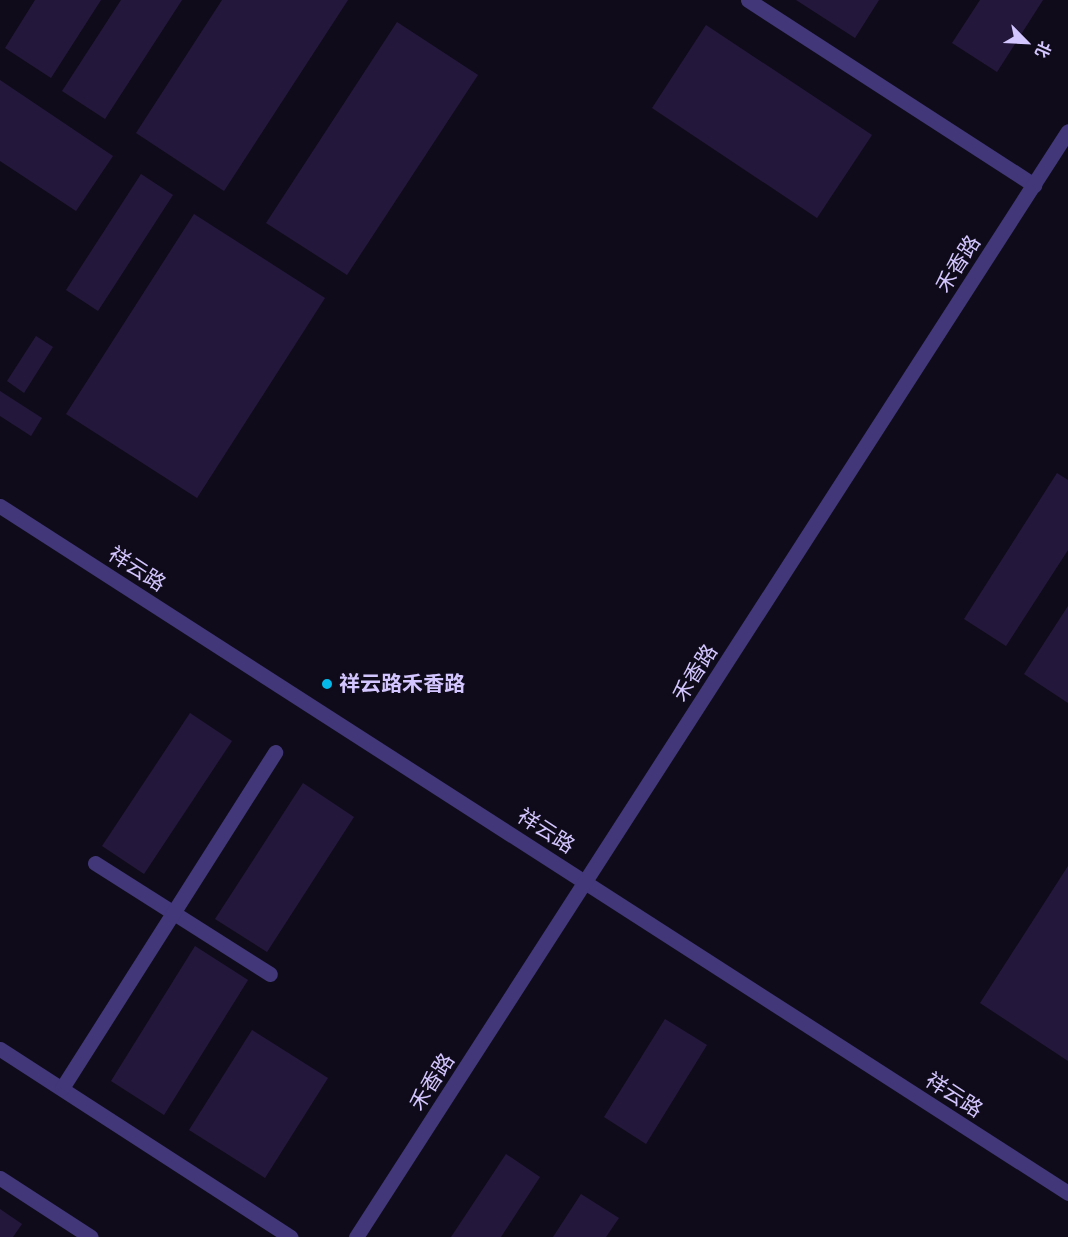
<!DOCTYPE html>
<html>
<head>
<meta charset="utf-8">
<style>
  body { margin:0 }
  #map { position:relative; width:1068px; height:1237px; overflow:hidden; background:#100b1b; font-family:Poppins,"Noto Sans SC",sans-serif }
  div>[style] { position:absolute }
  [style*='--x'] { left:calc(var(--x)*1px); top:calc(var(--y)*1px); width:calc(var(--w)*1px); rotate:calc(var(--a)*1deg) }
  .building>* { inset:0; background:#23183b }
  .minor>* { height:15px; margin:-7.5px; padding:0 7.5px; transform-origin:7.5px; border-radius:7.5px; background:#413779 }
  .dots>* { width:16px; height:16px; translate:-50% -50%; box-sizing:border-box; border:3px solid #100b1b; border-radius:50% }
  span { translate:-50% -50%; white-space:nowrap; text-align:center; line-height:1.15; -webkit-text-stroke:5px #100b1b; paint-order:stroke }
  .street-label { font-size:21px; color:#d3c6fe }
  .poi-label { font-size:21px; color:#d3c6fe; font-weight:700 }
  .left { translate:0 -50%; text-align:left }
  .north { position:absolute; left:996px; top:12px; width:60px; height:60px; -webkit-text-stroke:4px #100b1b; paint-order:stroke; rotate:114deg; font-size:16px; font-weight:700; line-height:24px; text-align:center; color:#d3c6fe }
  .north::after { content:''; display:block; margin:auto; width:21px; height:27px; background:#d3c6fe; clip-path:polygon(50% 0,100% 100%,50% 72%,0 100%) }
</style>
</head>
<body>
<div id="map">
  <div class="building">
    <div style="clip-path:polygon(35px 0,101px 0,51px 78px,5px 48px)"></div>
    <div style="clip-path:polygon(121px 0,182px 0,105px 119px,62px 91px)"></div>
    <div style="clip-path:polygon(222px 0,348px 0,224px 191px,136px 133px)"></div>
    <div style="clip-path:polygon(796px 0,879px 0,855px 38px)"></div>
    <div style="clip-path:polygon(980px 0,1043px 0,997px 72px,952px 43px)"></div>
    <div style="clip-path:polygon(397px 22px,478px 75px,347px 275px,266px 223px)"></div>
    <div style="clip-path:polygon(706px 25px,872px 135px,817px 218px,652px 108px)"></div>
    <div style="clip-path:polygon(0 80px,113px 156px,76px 211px,0 161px)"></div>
    <div style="clip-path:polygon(141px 174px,173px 195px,98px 311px,66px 290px)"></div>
    <div style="clip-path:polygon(194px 214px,325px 298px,197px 498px,66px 414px)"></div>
    <div style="clip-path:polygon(36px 336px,53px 347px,24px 393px,7px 381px)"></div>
    <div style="clip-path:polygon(0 391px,42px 418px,31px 436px,0 416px)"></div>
    <div style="clip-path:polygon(1057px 473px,1068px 480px,1068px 550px,1006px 646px,964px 619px)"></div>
    <div style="clip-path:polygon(1068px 606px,1068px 703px,1024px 674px)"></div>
    <div style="clip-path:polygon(190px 713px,232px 741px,144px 874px,102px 846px)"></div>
    <div style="clip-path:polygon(303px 783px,354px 817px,267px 952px,215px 919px)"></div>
    <div style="clip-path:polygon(1068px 866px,1068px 1061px,980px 1003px)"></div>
    <div style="clip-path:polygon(195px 946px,248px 980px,164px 1115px,111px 1081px)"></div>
    <div style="clip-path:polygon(665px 1019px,707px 1045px,646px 1144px,604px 1117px)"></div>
    <div style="clip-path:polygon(252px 1030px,328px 1078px,265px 1178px,189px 1130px)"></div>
    <div style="clip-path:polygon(506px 1154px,540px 1177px,501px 1237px,451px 1237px)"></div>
    <div style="clip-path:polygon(581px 1194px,619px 1218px,606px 1237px,553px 1237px)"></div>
    <div style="clip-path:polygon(0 1209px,22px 1224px,13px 1237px,0 1237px)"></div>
  </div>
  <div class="minor">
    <div style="--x:748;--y:0;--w:341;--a:32.9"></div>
    <div style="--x:0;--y:506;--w:1270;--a:32.75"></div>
    <div style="--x:95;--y:863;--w:207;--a:32.4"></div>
    <div style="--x:0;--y:1049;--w:346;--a:32.9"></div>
    <div style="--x:62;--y:1088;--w:398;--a:-57.6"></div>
    <div style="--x:0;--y:1178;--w:108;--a:33"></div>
    <div style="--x:356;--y:1237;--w:1315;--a:-57.23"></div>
  </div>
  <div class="dots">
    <div style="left:327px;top:684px;background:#05baeb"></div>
  </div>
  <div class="street-label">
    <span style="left:958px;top:264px;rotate:-57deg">禾香路</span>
    <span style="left:137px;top:569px;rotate:33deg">祥云路</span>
    <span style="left:695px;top:673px;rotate:-57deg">禾香路</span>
    <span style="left:546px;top:831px;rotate:33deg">祥云路</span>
    <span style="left:432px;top:1082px;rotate:-57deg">禾香路</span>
    <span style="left:954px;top:1095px;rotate:33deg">祥云路</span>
  </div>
  <div class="poi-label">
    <span class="left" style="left:339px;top:684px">祥云路禾香路</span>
  </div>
  <div class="north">北</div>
</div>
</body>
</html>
